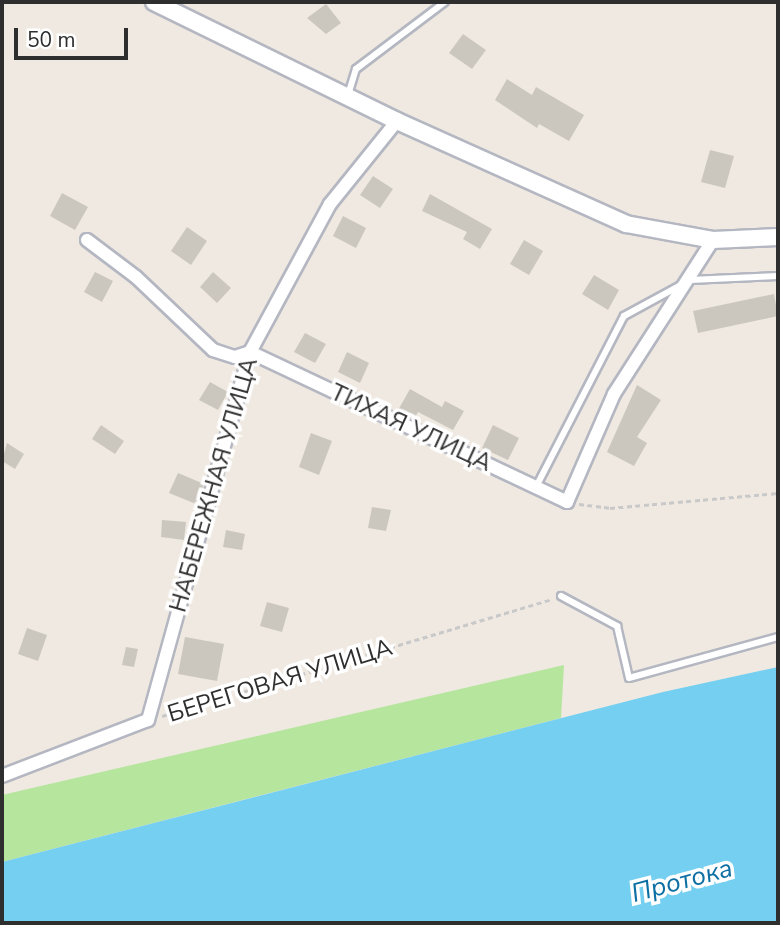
<!DOCTYPE html>
<html>
<head>
<meta charset="utf-8">
<style>
  body { margin:0 }
  #map { position:relative; width:780px; height:925px; overflow:hidden; background:#efe9e1; font-family:"Nunito Sans",sans-serif }
  div>[style] { position:absolute }
  [style*='--x'] { left:calc(var(--x)*1px); top:calc(var(--y)*1px); width:calc(var(--w)*1px); rotate:calc(var(--a)*1deg) }
  .green>* { inset:0; background:#b6e59e }
  .water>* { inset:0; background:#75cff0 }
  .building>* { inset:0; background:#cbc7bf }
  .path>* { height:2.5px; margin-top:-1.25px; transform-origin:0; background:repeating-linear-gradient(90deg,#c9c9c9 0 5px,transparent 0 8.5px) }
  .roads { filter:drop-shadow(2px 0 #b4b7c1) drop-shadow(-2px 0 #b4b7c1) drop-shadow(0 2px #b4b7c1) drop-shadow(0 -2px #b4b7c1) }
  .service>* { height:6px; margin:-3px; padding:0 3px; transform-origin:3px; border-radius:3px; background:#fff }
  .minor>* { height:12px; margin:-6px; padding:0 6px; transform-origin:6px; border-radius:6px; background:#fff }
  .tertiary>* { height:16px; margin:-8px; padding:0 8px; transform-origin:8px; border-radius:8px; background:#fff }
  span { translate:-50% -50%; white-space:nowrap; text-align:center; line-height:1.15; -webkit-text-stroke:7px #fff; paint-order:stroke }
  .street-label { font-size:24px; color:#2e2e2e }
  .water-label { font-size:26px; color:#0d6fa3; font-style:italic }
  .frame { position:absolute; inset:0; border:4px solid #2e2e2e; pointer-events:none }
  .scale { position:absolute; left:14px; top:28px; width:114px; height:32px; box-sizing:border-box; border:4px solid #2e2e2e; border-top:0; padding-left:9px; font-size:21px; line-height:24px; white-space:nowrap; color:#2e2e2e; -webkit-text-stroke:5px #fff; paint-order:stroke }
</style>
</head>
<body>
<div id="map">
  <div class="green">
    <div style="clip-path:polygon(564px 665px,561px 718px,2px 862px,2px 795px)"></div>
  </div>
  <div class="water">
    <div style="clip-path:polygon(778px 667px,778px 923px,2px 923px,2px 862px,663px 692px)"></div>
  </div>
  <div class="building">
    <div style="clip-path:polygon(326px 4px,341px 23px,326px 34px,307px 18px)"></div>
    <div style="clip-path:polygon(463px 34px,486px 50px,472px 69px,449px 53px)"></div>
    <div style="clip-path:polygon(507px 79px,532px 95px,536px 87px,584px 115px,569px 141px,539px 124px,537px 128px,495px 100px)"></div>
    <div style="clip-path:polygon(710px 150px,734px 156px,725px 188px,701px 182px)"></div>
    <div style="clip-path:polygon(373px 176px,393px 189px,380px 208px,360px 195px)"></div>
    <div style="clip-path:polygon(62px 193px,88px 207px,75px 230px,50px 216px)"></div>
    <div style="clip-path:polygon(430px 194px,492px 229px,480px 249px,463px 239px,467px 232px,422px 211px)"></div>
    <div style="clip-path:polygon(343px 216px,366px 228px,356px 248px,333px 236px)"></div>
    <div style="clip-path:polygon(187px 227px,207px 241px,191px 265px,171px 251px)"></div>
    <div style="clip-path:polygon(524px 240px,543px 251px,529px 275px,510px 264px)"></div>
    <div style="clip-path:polygon(95px 272px,113px 281px,102px 302px,84px 292px)"></div>
    <div style="clip-path:polygon(213px 272px,231px 288px,217px 303px,200px 287px)"></div>
    <div style="clip-path:polygon(594px 275px,619px 290px,608px 310px,582px 294px)"></div>
    <div style="clip-path:polygon(774px 294px,778px 316px,698px 333px,693px 311px)"></div>
    <div style="clip-path:polygon(305px 333px,326px 344px,315px 363px,294px 352px)"></div>
    <div style="clip-path:polygon(347px 352px,369px 363px,360px 383px,338px 372px)"></div>
    <div style="clip-path:polygon(210px 382px,228px 392px,218px 410px,199px 400px)"></div>
    <div style="clip-path:polygon(637px 385px,661px 400px,637px 437px,647px 443px,634px 466px,607px 452px)"></div>
    <div style="clip-path:polygon(410px 389px,442px 407px,445px 401px,464px 411px,453px 430px,418px 412px,414px 420px,397px 412px)"></div>
    <div style="clip-path:polygon(101px 425px,124px 441px,115px 454px,92px 439px)"></div>
    <div style="clip-path:polygon(493px 425px,519px 438px,508px 460px,482px 448px)"></div>
    <div style="clip-path:polygon(311px 433px,332px 441px,319px 475px,299px 467px)"></div>
    <div style="clip-path:polygon(7px 443px,24px 454px,15px 469px,2px 461px)"></div>
    <div style="clip-path:polygon(178px 473px,204px 484px,196px 504px,169px 493px)"></div>
    <div style="clip-path:polygon(372px 507px,391px 510px,386px 531px,368px 528px)"></div>
    <div style="clip-path:polygon(162px 520px,186px 522px,184px 540px,161px 537px)"></div>
    <div style="clip-path:polygon(226px 530px,245px 534px,242px 550px,223px 547px)"></div>
    <div style="clip-path:polygon(267px 602px,289px 608px,282px 632px,260px 626px)"></div>
    <div style="clip-path:polygon(27px 628px,47px 635px,38px 661px,18px 654px)"></div>
    <div style="clip-path:polygon(185px 637px,224px 644px,217px 681px,178px 674px)"></div>
    <div style="clip-path:polygon(126px 647px,138px 649px,134px 667px,122px 665px)"></div>
  </div>
  <div class="path">
    <div style="--x:579;--y:504;--w:31;--a:7"></div>
    <div style="--x:610;--y:508;--w:169;--a:-5.1"></div>
    <div style="--x:162;--y:716;--w:406;--a:-16.7"></div>
  </div>
  <div class="roads">
    <div class="service">
      <div style="--x:348;--y:95;--w:27;--a:-73"></div>
      <div style="--x:356;--y:69;--w:111;--a:-37"></div>
      <div style="--x:536;--y:487;--w:192;--a:-62.8"></div>
      <div style="--x:624;--y:316;--w:75;--a:-28.6"></div>
      <div style="--x:690;--y:280;--w:88;--a:-2.6"></div>
      <div style="--x:561;--y:596;--w:64;--a:28.2"></div>
      <div style="--x:617;--y:626;--w:53;--a:77"></div>
      <div style="--x:629;--y:678;--w:155;--a:-15.4"></div>
    </div>
    <div class="minor">
      <div style="--x:87;--y:240;--w:61;--a:37.1"></div>
      <div style="--x:136;--y:277;--w:106;--a:43.5"></div>
      <div style="--x:213;--y:350;--w:23;--a:18"></div>
      <div style="--x:235;--y:357;--w:16;--a:-18"></div>
      <div style="--x:250;--y:352;--w:351;--a:25.3"></div>
      <div style="--x:567;--y:502;--w:118;--a:-66.5"></div>
      <div style="--x:614;--y:394;--w:183;--a:-57.3"></div>
      <div style="--x:2;--y:776;--w:156;--a:-21"></div>
      <div style="--x:148;--y:720;--w:382;--a:-74.5"></div>
      <div style="--x:250;--y:352;--w:168;--a:-61.6"></div>
      <div style="--x:330;--y:204;--w:107;--a:-51.1"></div>
    </div>
    <div class="tertiary">
      <div style="--x:154;--y:2;--w:271;--a:26.1"></div>
      <div style="--x:397;--y:121;--w:251;--a:24.2"></div>
      <div style="--x:626;--y:224;--w:88;--a:10.4"></div>
      <div style="--x:713;--y:240;--w:65;--a:-2.6"></div>
    </div>
  </div>
  <div class="street-label">
    <span style="left:411px;top:428px;rotate:25deg">ТИХАЯ УЛИЦА</span>
    <span style="left:214px;top:485px;rotate:-74deg">НАБЕРЕЖНАЯ УЛИЦА</span>
    <span style="left:280px;top:681px;rotate:-17deg">БЕРЕГОВАЯ УЛИЦА</span>
  </div>
  <div class="water-label">
    <span style="left:682px;top:881px;rotate:-15deg">Протока</span>
  </div>
  <div class="frame"></div>
  <div class="scale">50 m</div>
</div>
</body>
</html>
